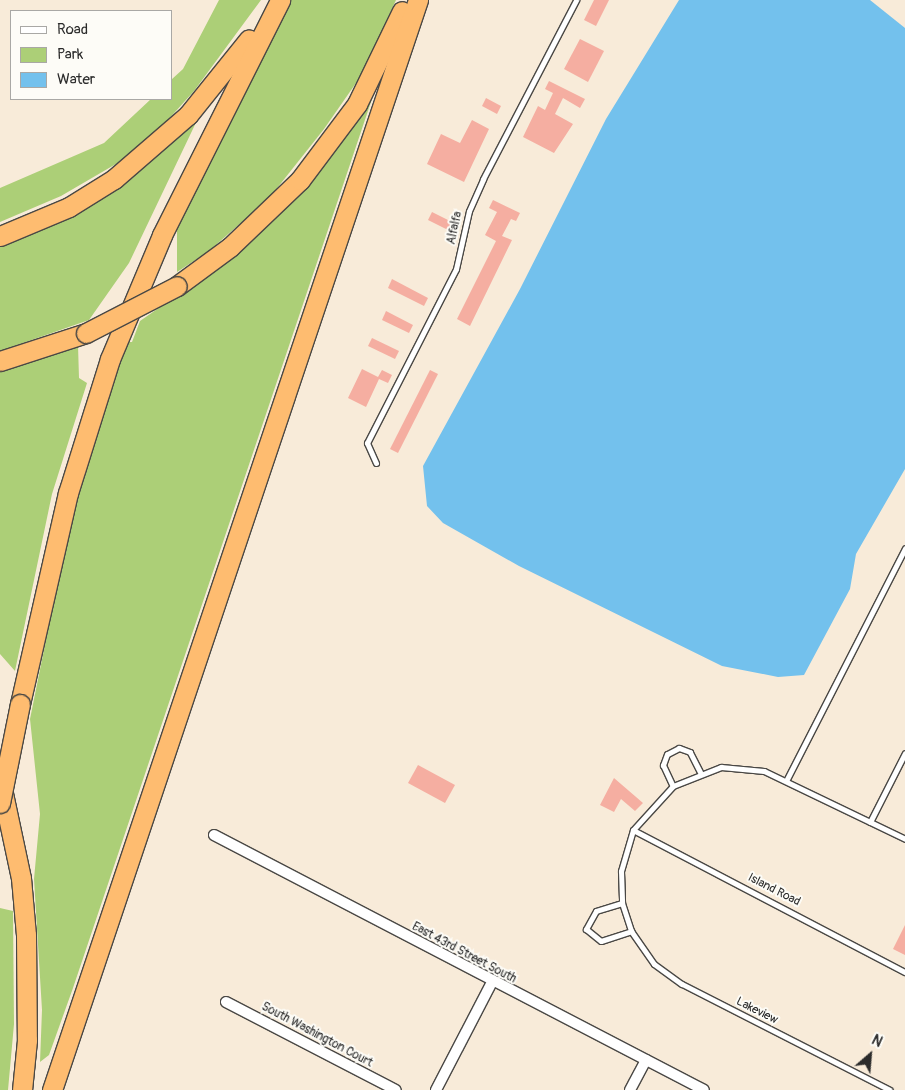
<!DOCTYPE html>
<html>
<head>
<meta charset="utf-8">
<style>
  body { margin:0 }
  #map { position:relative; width:905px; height:1090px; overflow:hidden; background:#f8ebd9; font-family:Pangolin,sans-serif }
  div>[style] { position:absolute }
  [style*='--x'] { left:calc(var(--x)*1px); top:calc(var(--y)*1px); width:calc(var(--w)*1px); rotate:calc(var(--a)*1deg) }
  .green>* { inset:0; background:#accf77 }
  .water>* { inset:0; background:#73c1ed }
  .building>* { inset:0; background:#f5aea1 }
  .roads { filter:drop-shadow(1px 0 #4a4845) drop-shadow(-1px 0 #4a4845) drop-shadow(0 1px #4a4845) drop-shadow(0 -1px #4a4845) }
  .lane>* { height:5px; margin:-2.5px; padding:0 2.5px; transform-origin:2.5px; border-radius:2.5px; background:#fff }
  .street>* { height:10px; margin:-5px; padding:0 5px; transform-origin:5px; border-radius:5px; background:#fff }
  .highway>* { height:19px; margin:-9.5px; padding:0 9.5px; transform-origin:9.5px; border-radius:9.5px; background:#febc70 }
  .bridges { filter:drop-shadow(1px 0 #4a4845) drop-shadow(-1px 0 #4a4845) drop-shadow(0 1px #4a4845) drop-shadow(0 -1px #4a4845) }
  .highway-bridge>* { height:19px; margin:-9.5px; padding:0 9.5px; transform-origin:9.5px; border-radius:9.5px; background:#febc70 }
  span { translate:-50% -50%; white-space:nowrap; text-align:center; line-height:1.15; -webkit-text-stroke:4px #fdfcf7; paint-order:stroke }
  .street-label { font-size:12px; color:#2b2b2b }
  .legend { position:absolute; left:10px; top:10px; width:162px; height:90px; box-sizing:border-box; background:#fdfcf7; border:1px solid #a9a8a5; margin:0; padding:6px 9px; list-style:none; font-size:15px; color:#2b2b2b }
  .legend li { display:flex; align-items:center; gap:10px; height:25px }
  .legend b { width:25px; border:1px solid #a9a8a5 }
  .north { position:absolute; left:845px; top:1030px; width:50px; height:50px; -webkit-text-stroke:4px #fdfcf7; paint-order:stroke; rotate:27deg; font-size:14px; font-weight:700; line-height:20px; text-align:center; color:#2b2b2b }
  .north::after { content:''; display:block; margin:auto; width:18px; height:22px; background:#2b2b2b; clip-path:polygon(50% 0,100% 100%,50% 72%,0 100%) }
</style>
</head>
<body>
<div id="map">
  <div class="green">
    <div style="clip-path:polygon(219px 0,261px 0,194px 91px,157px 132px,121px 161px,61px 196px,0 222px,0 188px,104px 143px,151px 99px,171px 99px,171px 80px,183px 69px)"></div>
    <div style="clip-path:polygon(289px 0,396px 0,363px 73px,324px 129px,270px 197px,209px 251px,177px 272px,177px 221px)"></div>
    <div style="clip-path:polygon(371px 92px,374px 93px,73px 988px,49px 1055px,40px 1062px,42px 1010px,34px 879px,40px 814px,30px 719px,71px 516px,127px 342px,132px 342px,140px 321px,221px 265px,289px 203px)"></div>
    <div style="clip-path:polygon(202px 110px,129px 263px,89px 320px,0 351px,0 242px,120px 183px,151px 160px)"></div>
    <div style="clip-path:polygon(78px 345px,79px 378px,87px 383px,52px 494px,15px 671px,0 654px,0 370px)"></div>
    <div style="clip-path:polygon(0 908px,13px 911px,14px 1024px,8px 1090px,0 1090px)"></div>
  </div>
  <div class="water">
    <div style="clip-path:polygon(679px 0,870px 0,905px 28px,905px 469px,856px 554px,850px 589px,804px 675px,778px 677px,722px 666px,519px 566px,443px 523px,427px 506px,423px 466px,520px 289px,606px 119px)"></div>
  </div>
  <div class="building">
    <div style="clip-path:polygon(594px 0,609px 0,596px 26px,584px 20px)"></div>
    <div style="clip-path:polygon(580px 39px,604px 51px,588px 82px,564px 69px)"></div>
    <div style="clip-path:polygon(549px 81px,585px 99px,580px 108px,563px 98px,555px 114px,573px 124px,554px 153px,523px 137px,538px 106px,545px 110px,553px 93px,545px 89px)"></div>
    <div style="clip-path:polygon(486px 98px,501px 106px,497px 114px,482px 106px)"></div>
    <div style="clip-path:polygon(472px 120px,489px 129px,464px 182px,427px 164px,441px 134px,460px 143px)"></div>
    <div style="clip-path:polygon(493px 200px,520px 213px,516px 221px,511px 219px,502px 236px,512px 240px,470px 326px,457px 319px,496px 241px,485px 235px,497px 212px,489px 208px)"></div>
    <div style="clip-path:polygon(432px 212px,454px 223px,450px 231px,428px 220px)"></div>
    <div style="clip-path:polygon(392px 279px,428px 298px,424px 306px,388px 288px)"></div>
    <div style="clip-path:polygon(386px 311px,413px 325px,409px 333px,382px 320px)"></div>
    <div style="clip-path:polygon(372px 338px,399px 351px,395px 359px,368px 346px)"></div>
    <div style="clip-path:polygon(362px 369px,378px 377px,382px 370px,392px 375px,388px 383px,379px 379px,366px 407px,348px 398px)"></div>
    <div style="clip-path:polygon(430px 370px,438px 374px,398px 453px,390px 449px)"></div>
    <div style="clip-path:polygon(418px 765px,455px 785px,445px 803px,408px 783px)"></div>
    <div style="clip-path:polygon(614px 778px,643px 803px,635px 811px,621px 799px,614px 812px,600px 805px)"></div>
    <div style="clip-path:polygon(905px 925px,905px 955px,893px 949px)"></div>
  </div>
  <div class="roads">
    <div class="lane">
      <div style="--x:376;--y:463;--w:22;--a:-114"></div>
      <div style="--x:367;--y:443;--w:195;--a:-62.9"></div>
      <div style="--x:456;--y:269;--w:59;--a:-77.4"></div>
      <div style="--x:469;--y:211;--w:35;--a:-66"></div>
      <div style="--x:483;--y:179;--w:202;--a:-62.5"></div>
      <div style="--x:700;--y:772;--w:22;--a:-117"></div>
      <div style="--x:690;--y:752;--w:12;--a:-160"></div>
      <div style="--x:679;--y:748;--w:13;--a:153"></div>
      <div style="--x:667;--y:754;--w:12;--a:110"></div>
      <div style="--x:663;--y:765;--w:23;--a:65"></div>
      <div style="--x:673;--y:786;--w:59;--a:132.3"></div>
      <div style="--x:633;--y:830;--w:43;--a:106.3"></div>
      <div style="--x:621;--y:871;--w:32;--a:88"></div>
      <div style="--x:622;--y:903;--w:29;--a:72"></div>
      <div style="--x:631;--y:931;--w:40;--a:55.1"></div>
      <div style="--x:654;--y:964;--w:34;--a:36"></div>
      <div style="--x:682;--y:984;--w:233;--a:27"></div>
      <div style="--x:787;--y:779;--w:259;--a:-62.9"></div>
      <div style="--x:673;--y:786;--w:52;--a:-21.6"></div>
      <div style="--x:721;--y:767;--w:43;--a:5.3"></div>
      <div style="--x:764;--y:771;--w:157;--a:25.7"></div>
      <div style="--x:870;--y:822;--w:77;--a:-63.1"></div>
      <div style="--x:633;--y:830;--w:307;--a:27.6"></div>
      <div style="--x:622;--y:903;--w:27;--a:163"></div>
      <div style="--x:596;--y:911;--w:21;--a:119"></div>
      <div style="--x:586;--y:929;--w:19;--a:39"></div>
      <div style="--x:601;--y:941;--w:32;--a:-18"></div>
    </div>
    <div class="street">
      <div style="--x:214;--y:835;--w:552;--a:27.49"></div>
      <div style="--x:226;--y:1002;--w:191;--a:27.4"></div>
      <div style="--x:436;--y:1090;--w:122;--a:-62.6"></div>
      <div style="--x:630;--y:1090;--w:34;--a:-62"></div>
    </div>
    <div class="highway">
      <div style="--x:0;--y:236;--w:75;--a:-22.8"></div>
      <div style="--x:69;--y:207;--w:53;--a:-31.9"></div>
      <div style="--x:114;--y:179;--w:98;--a:-40.9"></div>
      <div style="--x:188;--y:115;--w:97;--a:-51.2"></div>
      <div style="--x:177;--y:286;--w:66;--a:-36.3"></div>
      <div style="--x:230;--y:247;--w:97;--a:-43.7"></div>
      <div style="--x:300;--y:180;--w:95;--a:-53.1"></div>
      <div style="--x:357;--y:104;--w:103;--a:-64.2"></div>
      <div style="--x:0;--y:361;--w:90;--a:-18"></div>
      <div style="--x:20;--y:704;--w:216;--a:-77.2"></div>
      <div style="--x:68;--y:493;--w:140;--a:-72.6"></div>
      <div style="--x:110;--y:359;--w:134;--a:-67.2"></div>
      <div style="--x:162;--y:235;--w:263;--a:-63.3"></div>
      <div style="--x:1;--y:784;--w:96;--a:78"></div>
      <div style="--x:21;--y:878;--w:57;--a:85"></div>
      <div style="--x:26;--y:935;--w:105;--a:89.5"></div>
      <div style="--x:27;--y:1040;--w:50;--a:95.7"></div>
      <div style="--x:52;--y:1090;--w:1150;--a:-71.44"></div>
    </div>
  </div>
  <div class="bridges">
    <div class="highway-bridge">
      <div style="--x:86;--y:333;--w:102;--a:-27.3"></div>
      <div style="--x:0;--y:803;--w:101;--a:-78.6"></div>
    </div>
  </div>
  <div class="street-label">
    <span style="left:455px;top:228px;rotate:-77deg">Alfalfa</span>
    <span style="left:774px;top:890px;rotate:27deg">Island Road</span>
    <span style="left:464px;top:953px;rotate:28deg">East 43rd Street South</span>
    <span style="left:757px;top:1011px;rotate:27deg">Lakeview</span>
    <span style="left:317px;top:1035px;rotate:28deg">South Washington Court</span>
  </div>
  <ul class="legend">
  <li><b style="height:6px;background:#fff"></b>Road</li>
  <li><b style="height:14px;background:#accf77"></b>Park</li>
  <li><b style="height:14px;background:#73c1ed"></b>Water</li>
  </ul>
  <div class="north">N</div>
</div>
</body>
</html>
